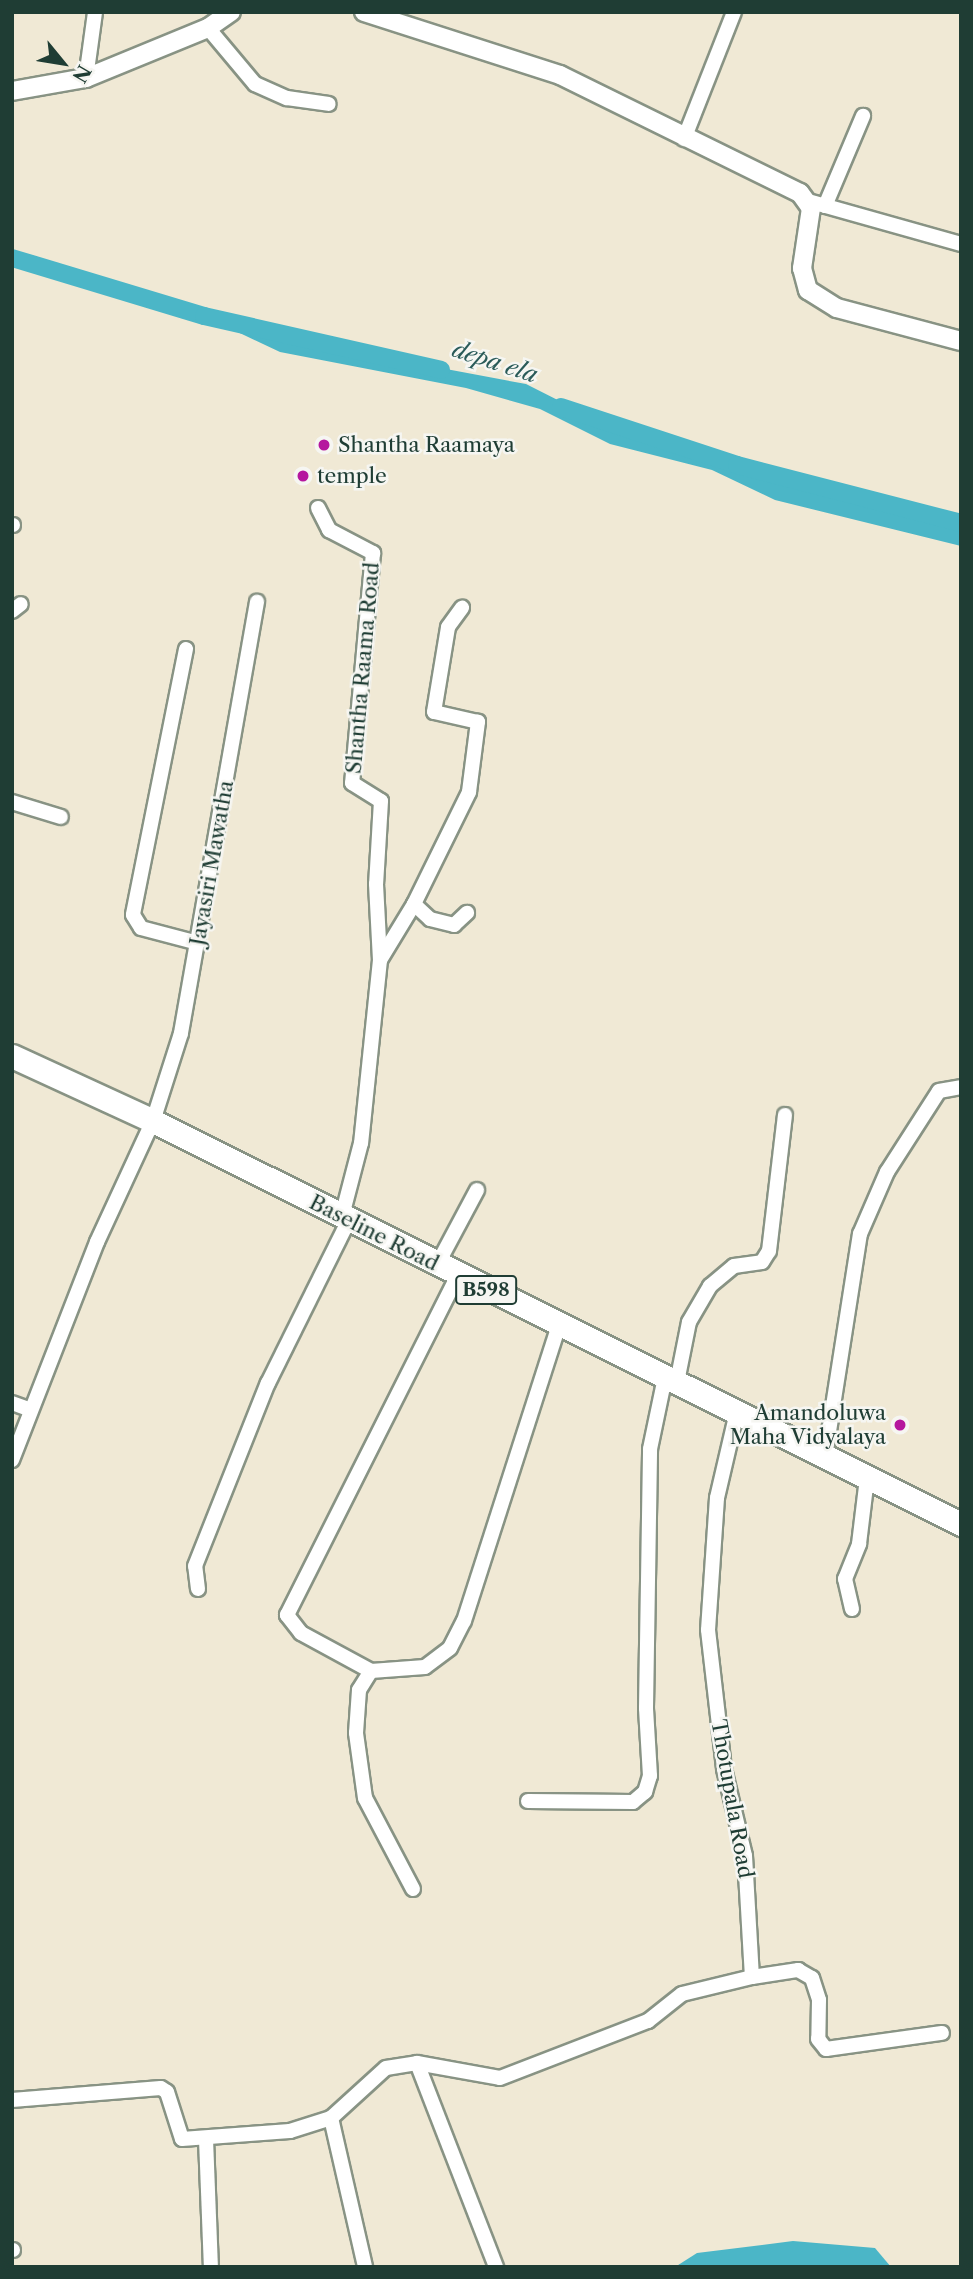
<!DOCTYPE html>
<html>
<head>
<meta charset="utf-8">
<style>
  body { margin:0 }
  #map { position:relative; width:973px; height:2279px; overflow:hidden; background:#f0e9d5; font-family:"Libre Caslon Text",serif }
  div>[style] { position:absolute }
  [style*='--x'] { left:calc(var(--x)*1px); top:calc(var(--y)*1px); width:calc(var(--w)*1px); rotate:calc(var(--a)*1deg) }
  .water>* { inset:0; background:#4bb6c7 }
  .canal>* { height:18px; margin:-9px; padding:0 9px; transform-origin:9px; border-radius:9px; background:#4bb6c7 }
  .roads { filter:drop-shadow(2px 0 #889384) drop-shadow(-2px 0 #889384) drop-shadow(0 2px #889384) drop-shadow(0 -2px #889384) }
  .minor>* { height:14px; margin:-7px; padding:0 7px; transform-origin:7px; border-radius:7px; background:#fff }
  .tertiary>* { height:18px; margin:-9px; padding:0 9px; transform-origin:9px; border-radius:9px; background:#fff }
  .primary>* { height:23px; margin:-11.5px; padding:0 11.5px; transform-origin:11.5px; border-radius:11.5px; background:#fff }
  .dots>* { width:19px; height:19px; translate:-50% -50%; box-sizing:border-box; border:4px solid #f6f6f2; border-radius:50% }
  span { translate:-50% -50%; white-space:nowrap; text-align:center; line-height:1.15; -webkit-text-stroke:5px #f6f6f2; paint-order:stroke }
  .shield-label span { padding:2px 5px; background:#f6f6f2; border:2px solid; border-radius:5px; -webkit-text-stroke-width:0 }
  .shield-label { font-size:19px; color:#1f3d34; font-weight:700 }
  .poi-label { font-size:21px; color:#1f3d34 }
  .left { translate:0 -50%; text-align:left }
  .right { translate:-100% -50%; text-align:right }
  .street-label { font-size:21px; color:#1f3d34 }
  .water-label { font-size:23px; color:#2a5b59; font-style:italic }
  .frame { position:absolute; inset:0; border:14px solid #1f3d34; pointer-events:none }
  .north { position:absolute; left:28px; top:28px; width:70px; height:70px; -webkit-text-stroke:5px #f6f6f2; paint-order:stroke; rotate:120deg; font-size:19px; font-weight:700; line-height:28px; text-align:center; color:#1f3d34 }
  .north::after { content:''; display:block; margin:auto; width:24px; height:32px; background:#1f3d34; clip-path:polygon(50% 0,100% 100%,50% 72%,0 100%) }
</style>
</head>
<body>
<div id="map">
  <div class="water">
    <div style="clip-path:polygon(204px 316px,286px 339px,526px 384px,617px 430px,961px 524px,961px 546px,775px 500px,712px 470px,610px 444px,540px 409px,466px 388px,280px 352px)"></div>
    <div style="clip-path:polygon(793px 2241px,875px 2248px,891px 2267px,675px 2267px,697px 2253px)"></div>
  </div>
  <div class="canal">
    <div style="--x:12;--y:258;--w:201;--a:16.8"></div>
    <div style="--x:204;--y:316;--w:243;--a:12.8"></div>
    <div style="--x:561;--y:407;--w:185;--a:18.2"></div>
    <div style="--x:737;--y:465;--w:231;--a:14.5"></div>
  </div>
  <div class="roads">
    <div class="minor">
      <div style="--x:208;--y:28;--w:73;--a:50"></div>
      <div style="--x:255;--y:84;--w:35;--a:24"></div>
      <div style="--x:287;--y:98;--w:42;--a:8.1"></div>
      <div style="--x:86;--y:78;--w:67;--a:-82.2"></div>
      <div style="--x:684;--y:139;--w:136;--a:-68.5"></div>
      <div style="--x:808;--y:201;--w:159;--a:15.7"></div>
      <div style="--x:825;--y:206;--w:98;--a:-67.1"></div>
      <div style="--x:318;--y:508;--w:25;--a:63"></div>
      <div style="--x:329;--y:530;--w:50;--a:27.6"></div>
      <div style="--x:373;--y:553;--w:231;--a:95.2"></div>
      <div style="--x:352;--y:783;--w:34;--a:32"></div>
      <div style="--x:381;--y:801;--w:83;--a:93.4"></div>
      <div style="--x:376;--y:884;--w:76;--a:87"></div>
      <div style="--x:380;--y:960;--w:184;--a:95.9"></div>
      <div style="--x:361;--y:1143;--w:75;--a:104.6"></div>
      <div style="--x:12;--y:525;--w:1;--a:0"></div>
      <div style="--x:12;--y:611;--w:11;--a:-38"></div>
      <div style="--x:186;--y:649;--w:271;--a:101.3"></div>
      <div style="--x:133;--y:915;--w:15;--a:58"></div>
      <div style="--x:141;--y:928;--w:59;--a:14.7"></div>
      <div style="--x:12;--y:802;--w:51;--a:17"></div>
      <div style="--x:414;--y:904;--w:22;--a:43"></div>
      <div style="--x:430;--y:919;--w:25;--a:14"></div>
      <div style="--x:454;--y:925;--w:18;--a:-43"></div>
      <div style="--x:380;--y:960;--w:66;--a:-58.7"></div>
      <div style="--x:414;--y:904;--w:125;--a:-63.8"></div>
      <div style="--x:469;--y:792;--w:71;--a:-82.7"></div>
      <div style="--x:478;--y:722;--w:45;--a:-167.2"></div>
      <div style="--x:434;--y:712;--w:86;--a:-80.6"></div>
      <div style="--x:448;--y:627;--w:24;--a:-54"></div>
      <div style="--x:437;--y:1265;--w:85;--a:-61.9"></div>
      <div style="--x:677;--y:1382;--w:61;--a:-78.7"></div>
      <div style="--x:689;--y:1322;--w:42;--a:-59.7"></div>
      <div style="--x:710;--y:1286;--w:31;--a:-40"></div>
      <div style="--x:734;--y:1266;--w:28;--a:-8"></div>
      <div style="--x:762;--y:1262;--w:13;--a:-58"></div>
      <div style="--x:769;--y:1251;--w:137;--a:-83.3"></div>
      <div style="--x:12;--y:1403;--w:20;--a:20"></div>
      <div style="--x:737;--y:1412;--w:88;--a:103.1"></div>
      <div style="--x:717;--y:1498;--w:132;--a:93.9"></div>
      <div style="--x:708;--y:1630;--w:140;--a:83.4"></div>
      <div style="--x:724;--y:1769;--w:89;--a:76.4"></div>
      <div style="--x:745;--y:1856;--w:121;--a:86.7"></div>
      <div style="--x:752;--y:1977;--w:47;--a:-8.7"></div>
      <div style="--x:798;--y:1970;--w:16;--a:30"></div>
      <div style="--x:812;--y:1978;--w:23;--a:72"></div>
      <div style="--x:819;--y:2000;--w:39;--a:91"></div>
      <div style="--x:818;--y:2039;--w:13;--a:51"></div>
      <div style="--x:826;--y:2049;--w:117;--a:-7.9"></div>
      <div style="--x:825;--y:1457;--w:226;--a:-81.1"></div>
      <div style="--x:860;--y:1234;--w:68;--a:-66.5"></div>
      <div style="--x:887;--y:1172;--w:96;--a:-57.3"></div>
      <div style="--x:939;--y:1091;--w:22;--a:-10"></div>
      <div style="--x:12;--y:1460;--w:234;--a:-68.7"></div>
      <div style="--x:97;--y:1242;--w:133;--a:-65.2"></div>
      <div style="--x:153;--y:1121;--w:92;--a:-72.3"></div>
      <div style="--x:181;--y:1033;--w:438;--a:-80"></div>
      <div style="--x:198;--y:1589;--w:23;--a:-97"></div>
      <div style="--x:195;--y:1566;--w:197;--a:-68.3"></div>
      <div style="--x:268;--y:1383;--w:182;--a:-63.6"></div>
      <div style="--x:852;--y:1609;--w:31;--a:-103"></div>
      <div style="--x:845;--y:1579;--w:38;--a:-68"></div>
      <div style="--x:859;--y:1544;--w:66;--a:-83.1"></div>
      <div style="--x:371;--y:1671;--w:80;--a:-151.5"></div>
      <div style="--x:301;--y:1633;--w:23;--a:-128"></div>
      <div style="--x:287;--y:1615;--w:378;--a:-63.3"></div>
      <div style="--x:528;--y:1801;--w:105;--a:0.5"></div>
      <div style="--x:633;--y:1802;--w:16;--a:-40"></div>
      <div style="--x:645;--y:1792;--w:17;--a:-73"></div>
      <div style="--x:650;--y:1776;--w:68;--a:-93.4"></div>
      <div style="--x:646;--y:1708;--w:259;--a:-89.1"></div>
      <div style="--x:650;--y:1449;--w:74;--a:-78.2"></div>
      <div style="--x:413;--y:1889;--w:103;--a:-117.8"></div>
      <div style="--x:365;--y:1798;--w:66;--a:-97.9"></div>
      <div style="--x:356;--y:1733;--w:43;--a:-86"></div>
      <div style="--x:359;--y:1690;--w:22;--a:-58"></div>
      <div style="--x:371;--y:1671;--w:54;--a:-4.2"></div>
      <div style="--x:425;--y:1667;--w:31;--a:-37"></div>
      <div style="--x:450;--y:1648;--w:30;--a:-63"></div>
      <div style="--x:464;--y:1621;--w:311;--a:-72.2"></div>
      <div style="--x:417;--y:2063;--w:219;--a:68.8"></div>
      <div style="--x:12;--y:2100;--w:149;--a:-4.6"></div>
      <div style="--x:161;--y:2088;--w:7;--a:34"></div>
      <div style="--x:167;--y:2092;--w:49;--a:72.3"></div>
      <div style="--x:182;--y:2139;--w:108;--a:-4.2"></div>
      <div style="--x:290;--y:2131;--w:43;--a:-17.6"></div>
      <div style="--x:331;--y:2118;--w:74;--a:-42.3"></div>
      <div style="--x:386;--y:2068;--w:31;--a:-9"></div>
      <div style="--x:417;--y:2063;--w:84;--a:10.2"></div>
      <div style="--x:500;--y:2078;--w:159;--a:-21.1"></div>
      <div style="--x:648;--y:2021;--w:43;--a:-38.5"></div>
      <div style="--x:682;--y:1994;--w:72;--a:-13.7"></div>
      <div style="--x:331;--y:2118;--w:153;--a:77.1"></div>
      <div style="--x:206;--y:2139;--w:128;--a:87.8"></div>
      <div style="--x:12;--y:2250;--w:1;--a:0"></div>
    </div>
    <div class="tertiary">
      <div style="--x:364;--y:12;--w:206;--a:17.8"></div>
      <div style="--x:560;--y:75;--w:267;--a:26.2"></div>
      <div style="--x:800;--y:193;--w:19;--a:54"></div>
      <div style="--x:811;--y:208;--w:61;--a:98.5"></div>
      <div style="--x:802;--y:268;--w:23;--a:75"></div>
      <div style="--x:808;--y:290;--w:34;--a:32"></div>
      <div style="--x:837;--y:308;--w:128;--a:14.9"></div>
      <div style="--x:12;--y:91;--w:75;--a:-10"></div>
      <div style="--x:86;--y:78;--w:132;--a:-22.3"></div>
      <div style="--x:208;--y:28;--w:28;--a:-35"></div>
    </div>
    <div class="primary">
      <div style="--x:12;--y:1056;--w:155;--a:24.7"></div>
      <div style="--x:153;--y:1121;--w:903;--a:26.51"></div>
    </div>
  </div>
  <div class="dots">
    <div style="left:324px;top:445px;background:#b5179e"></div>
    <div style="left:303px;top:476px;background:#b5179e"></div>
    <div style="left:900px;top:1425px;background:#b5179e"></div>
  </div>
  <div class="shield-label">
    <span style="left:486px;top:1290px">B598</span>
  </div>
  <div class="poi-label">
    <span class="left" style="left:338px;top:445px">Shantha Raamaya</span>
    <span class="left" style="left:317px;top:476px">temple</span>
    <span class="right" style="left:886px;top:1425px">Amandoluwa<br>Maha Vidyalaya</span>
  </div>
  <div class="street-label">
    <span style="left:363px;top:668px;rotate:-85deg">Shantha Raama Road</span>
    <span style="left:212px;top:863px;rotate:-80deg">Jayasiri Mawatha</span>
    <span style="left:374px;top:1233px;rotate:27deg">Baseline Road</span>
    <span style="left:732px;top:1799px;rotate:80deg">Thotupala Road</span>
  </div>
  <div class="water-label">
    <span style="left:495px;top:362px;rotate:18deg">depa ela</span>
  </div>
  <div class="frame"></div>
  <div class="north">N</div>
</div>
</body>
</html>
